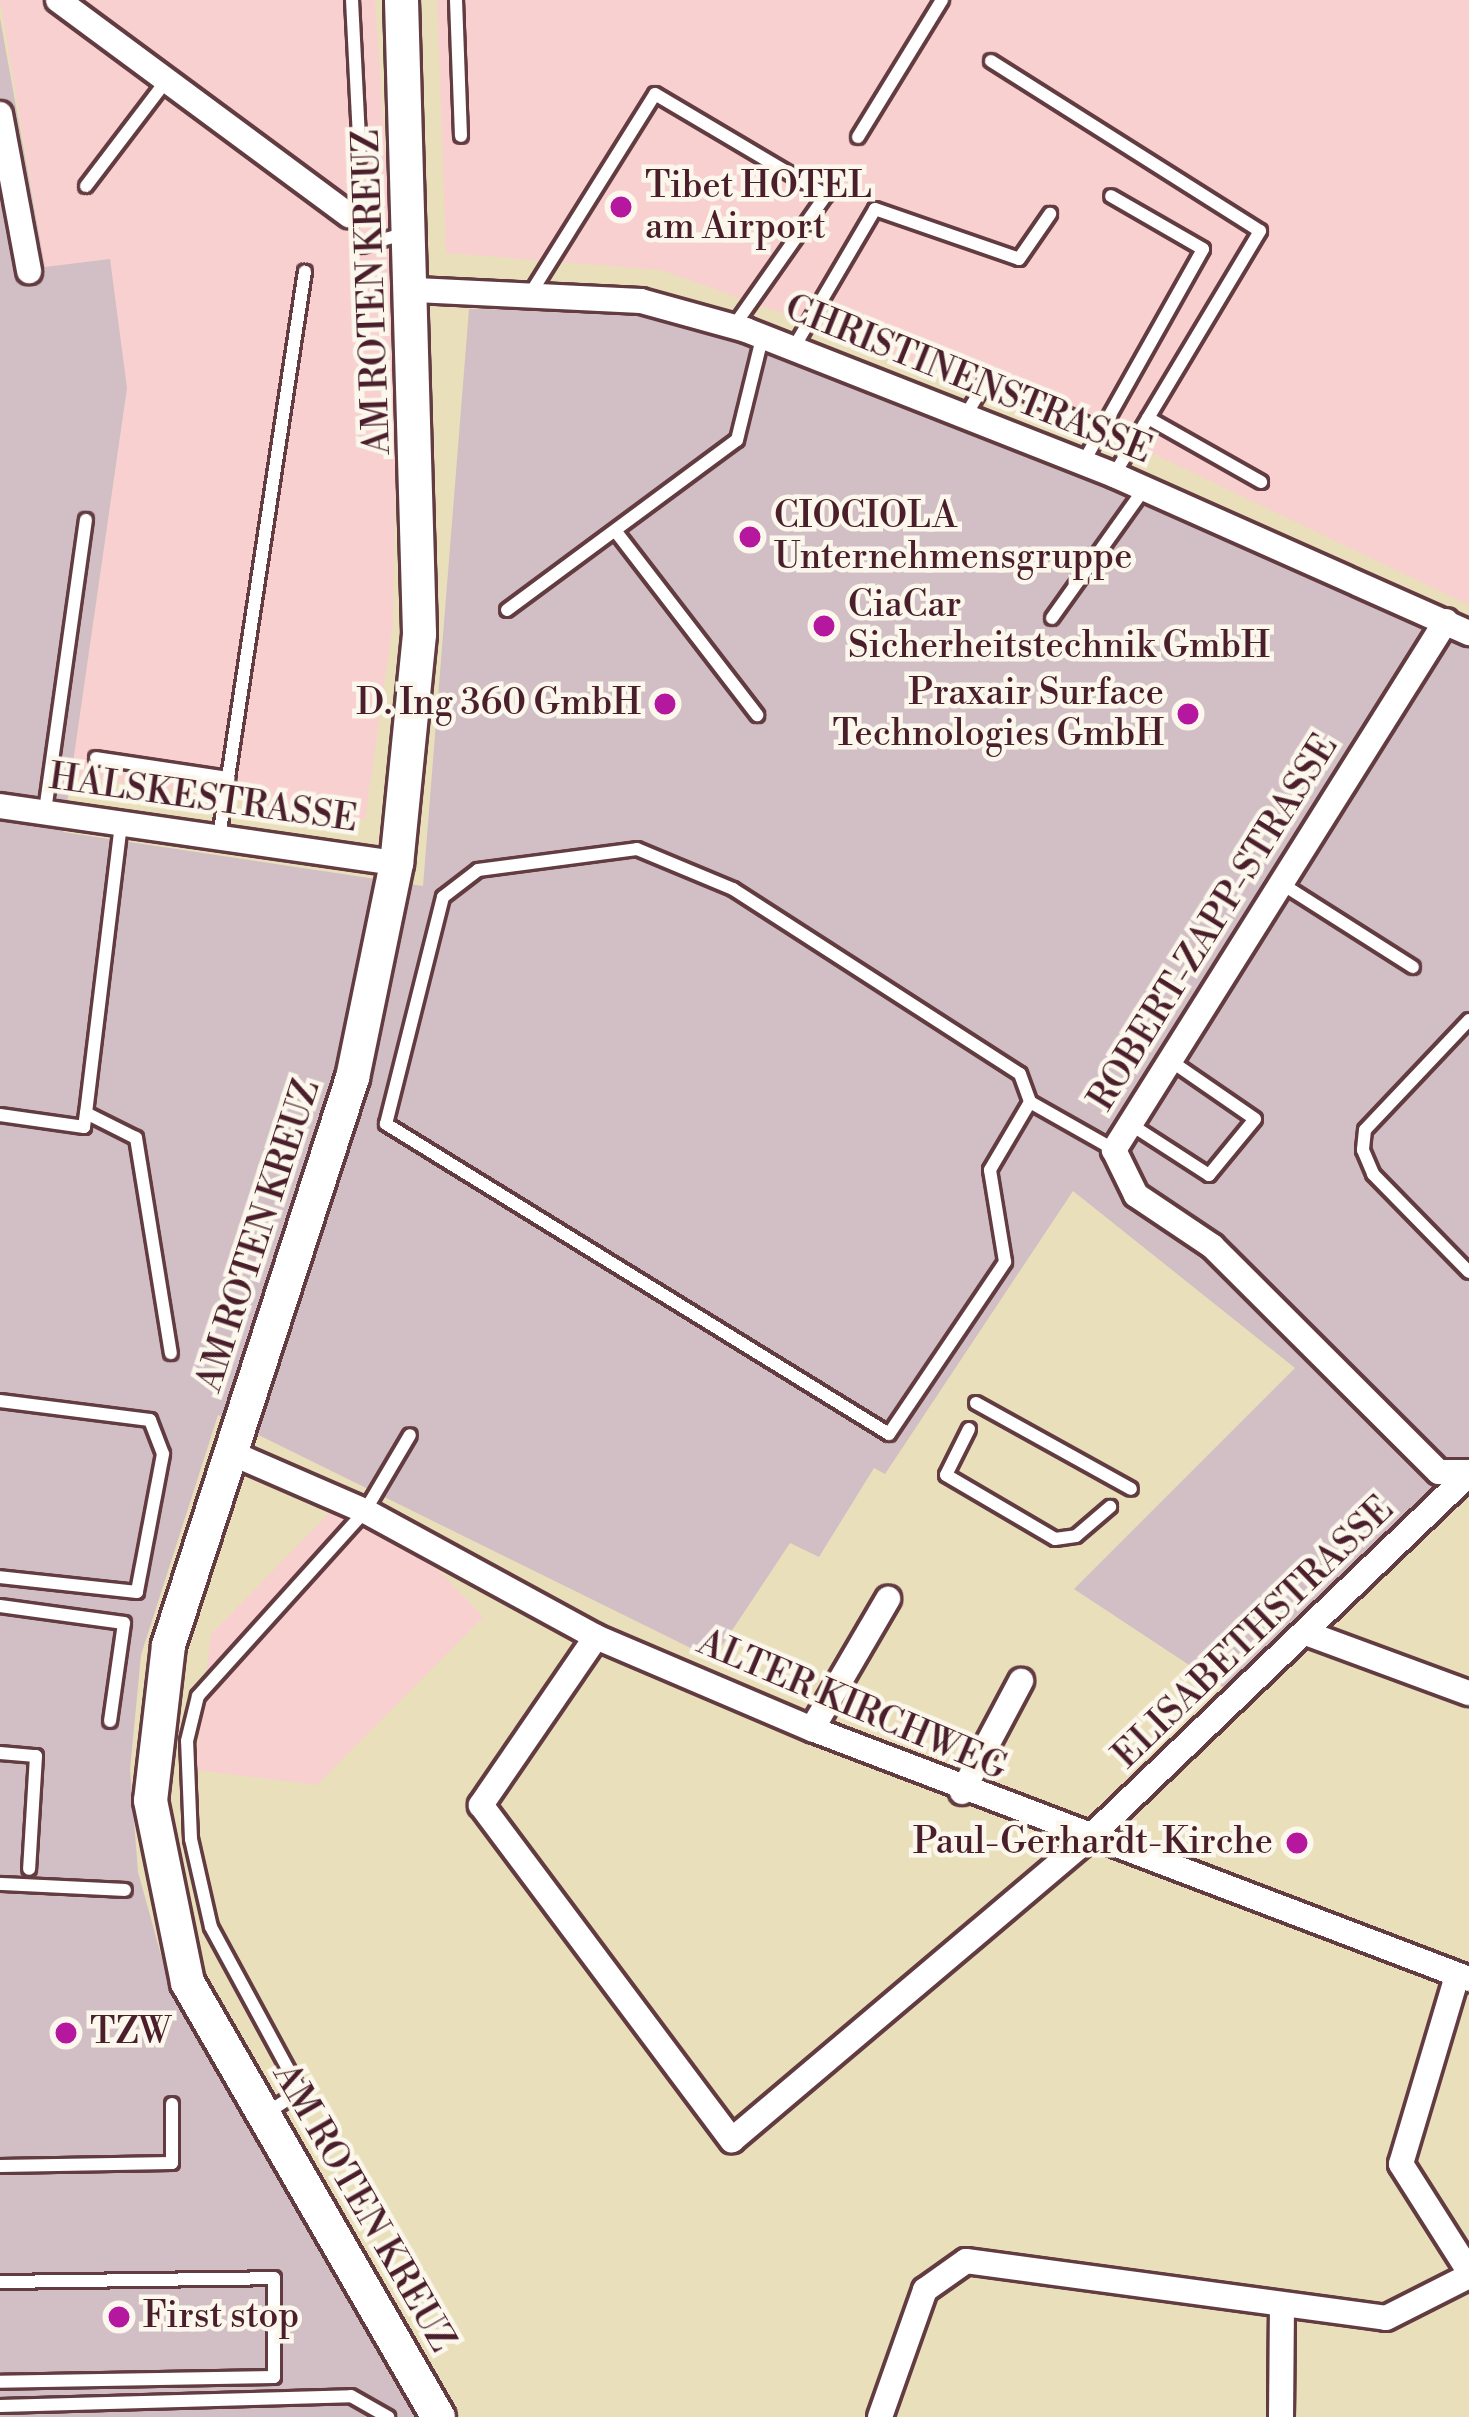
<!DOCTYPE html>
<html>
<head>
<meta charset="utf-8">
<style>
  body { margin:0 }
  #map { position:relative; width:1469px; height:2417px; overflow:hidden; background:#eadfbb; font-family:"Libre Bodoni",serif }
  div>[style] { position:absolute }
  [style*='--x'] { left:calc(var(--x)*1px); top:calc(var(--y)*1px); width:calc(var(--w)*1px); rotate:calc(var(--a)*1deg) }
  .built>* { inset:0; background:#f7d0cf }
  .industrial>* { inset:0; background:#d2bec5 }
  .roads { filter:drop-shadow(3px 0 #623c41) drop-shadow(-3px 0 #623c41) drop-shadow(0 3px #623c41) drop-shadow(0 -3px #623c41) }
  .lane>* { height:12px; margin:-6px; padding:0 6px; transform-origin:6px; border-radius:6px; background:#fff }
  .street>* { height:24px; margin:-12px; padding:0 12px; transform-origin:12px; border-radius:12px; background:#fff }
  .secondary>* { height:33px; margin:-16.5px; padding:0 16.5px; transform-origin:16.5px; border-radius:16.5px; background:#fff }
  .dots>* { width:33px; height:33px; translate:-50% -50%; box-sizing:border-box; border:6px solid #fbf7ec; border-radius:50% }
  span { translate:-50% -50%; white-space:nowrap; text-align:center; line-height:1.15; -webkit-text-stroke:9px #fbf7ec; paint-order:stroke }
  .poi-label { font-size:36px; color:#4a1f2b }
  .left { translate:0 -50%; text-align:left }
  .right { translate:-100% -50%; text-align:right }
  .street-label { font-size:36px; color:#4a1f2b }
</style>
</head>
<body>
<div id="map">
  <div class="built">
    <div style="clip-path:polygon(0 0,375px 0,398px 336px,393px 623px,365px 820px,71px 775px,127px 387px,45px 268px)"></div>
    <div style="clip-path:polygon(437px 0,1469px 0,1469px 605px,1097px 427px,661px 270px,446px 253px)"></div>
    <div style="clip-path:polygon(333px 1509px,417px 1547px,483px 1617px,317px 1785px,195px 1770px,211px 1634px)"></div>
  </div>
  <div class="industrial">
    <div style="clip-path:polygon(0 18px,45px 267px,110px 259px,127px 388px,63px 832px,423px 886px,469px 309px,624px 311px,747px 335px,1093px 473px,1469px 644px,1469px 1458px,1224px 1688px,1074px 1589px,1295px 1368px,1073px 1191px,885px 1474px,874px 1468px,819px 1557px,790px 1543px,713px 1659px,218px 1415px,141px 1655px,130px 1770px,138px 1872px,169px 1984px,440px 2417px,0 2417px)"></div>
  </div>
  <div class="roads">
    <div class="lane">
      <div style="--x:352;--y:0;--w:157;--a:87.1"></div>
      <div style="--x:456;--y:0;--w:136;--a:87.9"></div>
      <div style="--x:991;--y:61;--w:318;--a:32.3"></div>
      <div style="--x:1260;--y:231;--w:284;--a:120.9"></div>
      <div style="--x:858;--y:137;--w:161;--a:-58.5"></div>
      <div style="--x:86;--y:186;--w:132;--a:-52.7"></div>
      <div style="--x:362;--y:246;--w:46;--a:-16.5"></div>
      <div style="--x:532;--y:291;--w:232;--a:-58"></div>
      <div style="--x:655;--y:94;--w:199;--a:30.6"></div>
      <div style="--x:826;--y:195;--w:160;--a:125.1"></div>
      <div style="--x:793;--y:349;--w:162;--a:-59.6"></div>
      <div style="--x:875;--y:209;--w:152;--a:19.1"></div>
      <div style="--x:1019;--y:259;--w:55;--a:-55.4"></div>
      <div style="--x:966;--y:415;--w:45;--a:-59.5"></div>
      <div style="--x:989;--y:376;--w:125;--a:26.2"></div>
      <div style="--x:1148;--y:418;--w:130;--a:29.5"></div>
      <div style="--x:1083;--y:463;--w:245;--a:-60.7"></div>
      <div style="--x:1203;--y:249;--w:106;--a:-150.1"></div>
      <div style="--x:617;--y:533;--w:230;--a:52.4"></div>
      <div style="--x:507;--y:610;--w:286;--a:-36.5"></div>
      <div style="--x:737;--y:440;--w:105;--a:-76.2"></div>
      <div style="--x:1052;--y:618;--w:158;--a:-54.5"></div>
      <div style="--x:96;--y:758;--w:134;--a:8.6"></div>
      <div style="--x:45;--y:811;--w:294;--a:-82"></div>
      <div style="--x:121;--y:824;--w:291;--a:96.9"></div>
      <div style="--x:86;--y:1113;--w:56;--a:26.6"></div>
      <div style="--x:136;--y:1138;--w:218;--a:80.8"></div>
      <div style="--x:219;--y:837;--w:572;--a:-81.36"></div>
      <div style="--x:1282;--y:884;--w:155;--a:32.4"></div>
      <div style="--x:1469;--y:1020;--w:151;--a:133.4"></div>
      <div style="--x:1365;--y:1130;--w:20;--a:96"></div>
      <div style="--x:1363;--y:1150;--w:26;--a:67"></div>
      <div style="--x:1373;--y:1174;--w:137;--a:45.6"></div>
      <div style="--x:1030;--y:1102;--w:79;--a:120.5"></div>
      <div style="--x:990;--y:1170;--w:93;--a:80.7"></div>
      <div style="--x:1005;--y:1262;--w:207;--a:124"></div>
      <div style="--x:889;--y:1434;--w:591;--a:-148.35"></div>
      <div style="--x:386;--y:1124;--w:234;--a:-75.9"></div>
      <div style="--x:443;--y:897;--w:44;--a:-37.6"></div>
      <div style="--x:478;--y:870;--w:160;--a:-7.5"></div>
      <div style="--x:637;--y:849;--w:104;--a:22.6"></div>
      <div style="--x:733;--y:889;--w:341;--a:32.8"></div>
      <div style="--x:1020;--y:1074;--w:30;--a:70"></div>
      <div style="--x:1030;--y:1102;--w:95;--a:29.5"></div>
      <div style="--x:0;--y:1115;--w:85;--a:8.1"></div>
      <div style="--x:84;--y:1127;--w:14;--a:-82"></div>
      <div style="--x:1130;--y:1124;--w:94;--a:32.8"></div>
      <div style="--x:1209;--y:1175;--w:72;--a:-50.6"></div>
      <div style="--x:1255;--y:1119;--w:102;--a:-145.4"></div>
      <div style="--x:0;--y:1401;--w:151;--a:7.2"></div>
      <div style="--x:150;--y:1420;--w:36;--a:69"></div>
      <div style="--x:163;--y:1454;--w:140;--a:100.7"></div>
      <div style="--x:137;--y:1592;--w:138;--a:-173.8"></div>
      <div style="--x:976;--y:1403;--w:177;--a:29"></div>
      <div style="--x:969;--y:1429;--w:51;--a:116.6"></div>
      <div style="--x:946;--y:1475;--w:126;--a:30.4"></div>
      <div style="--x:1055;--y:1539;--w:21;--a:-8"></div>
      <div style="--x:1076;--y:1536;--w:45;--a:-40.5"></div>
      <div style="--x:0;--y:1606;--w:125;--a:7.8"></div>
      <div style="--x:124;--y:1623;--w:99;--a:98.1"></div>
      <div style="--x:0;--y:1753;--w:36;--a:5"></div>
      <div style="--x:36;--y:1756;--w:113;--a:93.5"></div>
      <div style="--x:0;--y:1884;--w:125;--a:2.7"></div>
      <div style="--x:264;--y:2115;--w:43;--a:-33.7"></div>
      <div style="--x:300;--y:2091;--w:187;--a:-118.5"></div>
      <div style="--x:211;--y:1927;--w:90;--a:-102.8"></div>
      <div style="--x:191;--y:1839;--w:98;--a:-92.3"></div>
      <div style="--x:187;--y:1741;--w:46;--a:-76.3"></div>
      <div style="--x:198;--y:1696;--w:249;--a:-47.9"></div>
      <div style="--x:365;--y:1511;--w:88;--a:-59.4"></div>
      <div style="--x:0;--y:2166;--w:172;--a:-1"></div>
      <div style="--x:172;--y:2163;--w:59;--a:-90"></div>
      <div style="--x:0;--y:2282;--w:274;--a:-0.8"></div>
      <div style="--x:274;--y:2278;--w:99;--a:90"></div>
      <div style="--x:274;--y:2377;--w:274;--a:179"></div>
      <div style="--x:0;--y:2406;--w:351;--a:-1.6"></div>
      <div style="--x:351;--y:2396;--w:43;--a:29.6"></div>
    </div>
    <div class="street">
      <div style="--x:58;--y:0;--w:362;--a:36.5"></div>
      <div style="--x:0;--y:114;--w:160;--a:79.5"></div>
      <div style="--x:416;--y:290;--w:225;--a:2.8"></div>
      <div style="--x:641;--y:301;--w:109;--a:15.4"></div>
      <div style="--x:746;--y:330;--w:396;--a:21.5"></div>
      <div style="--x:1114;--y:475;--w:389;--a:24"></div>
      <div style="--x:1446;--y:621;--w:625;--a:122.11"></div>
      <div style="--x:1114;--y:1150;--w:50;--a:63.9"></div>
      <div style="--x:1136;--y:1195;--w:92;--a:33.9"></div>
      <div style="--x:1212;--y:1246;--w:320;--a:44.9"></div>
      <div style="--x:1439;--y:1472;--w:30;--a:0"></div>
      <div style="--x:0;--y:806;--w:400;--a:8.2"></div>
      <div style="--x:229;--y:1452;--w:148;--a:23.5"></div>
      <div style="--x:365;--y:1511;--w:263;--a:28.6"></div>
      <div style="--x:596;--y:1637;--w:235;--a:23.1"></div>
      <div style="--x:812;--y:1729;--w:703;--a:20.83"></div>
      <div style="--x:1311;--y:1635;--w:168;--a:20.2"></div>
      <div style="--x:596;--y:1637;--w:204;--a:124.4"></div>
      <div style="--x:481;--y:1805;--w:419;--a:53.2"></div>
      <div style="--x:732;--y:2140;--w:463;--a:-40.2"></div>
      <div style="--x:1086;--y:1841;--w:530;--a:-43.78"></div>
      <div style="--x:812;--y:1729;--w:151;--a:-59.7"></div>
      <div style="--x:962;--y:1792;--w:126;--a:-62"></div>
      <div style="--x:1457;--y:1976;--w:196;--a:106.6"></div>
      <div style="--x:1401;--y:2164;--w:127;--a:57.6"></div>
      <div style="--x:880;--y:2417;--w:135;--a:-70.5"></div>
      <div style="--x:925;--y:2290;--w:50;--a:-35.3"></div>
      <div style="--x:966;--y:2261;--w:424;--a:7.7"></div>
      <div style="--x:1386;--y:2318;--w:93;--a:-26.8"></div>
      <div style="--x:1281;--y:2417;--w:107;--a:-89.5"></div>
    </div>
    <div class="secondary">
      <div style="--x:401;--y:0;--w:634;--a:88.37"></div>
      <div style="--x:419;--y:634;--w:230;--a:95.7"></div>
      <div style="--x:396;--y:863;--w:218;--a:101.6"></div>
      <div style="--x:352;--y:1077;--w:597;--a:107.95"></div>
      <div style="--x:168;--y:1645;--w:156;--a:96.6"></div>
      <div style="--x:150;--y:1800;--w:186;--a:78.5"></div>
      <div style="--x:187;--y:1982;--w:502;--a:60.01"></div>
    </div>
  </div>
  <div class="dots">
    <div style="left:621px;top:207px;background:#b5179e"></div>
    <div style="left:750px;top:537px;background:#b5179e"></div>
    <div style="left:824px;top:626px;background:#b5179e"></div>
    <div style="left:665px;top:704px;background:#b5179e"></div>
    <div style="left:1188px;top:714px;background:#b5179e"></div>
    <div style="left:1297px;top:1843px;background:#b5179e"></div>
    <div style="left:66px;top:2033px;background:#b5179e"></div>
    <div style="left:119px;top:2317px;background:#b5179e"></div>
  </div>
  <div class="poi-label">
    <span class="left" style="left:645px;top:207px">Tibet HOTEL<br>am Airport</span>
    <span class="left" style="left:774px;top:537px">CIOCIOLA<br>Unternehmensgruppe</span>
    <span class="left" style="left:848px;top:626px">CiaCar<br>Sicherheitstechnik GmbH</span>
    <span class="right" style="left:1164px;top:714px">Praxair Surface<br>Technologies GmbH</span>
    <span class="right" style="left:641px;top:704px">D. Ing 360 GmbH</span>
    <span class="right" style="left:1273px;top:1843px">Paul-Gerhardt-Kirche</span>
    <span class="left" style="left:90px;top:2033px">TZW</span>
    <span class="left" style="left:143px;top:2317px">First stop</span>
  </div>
  <div class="street-label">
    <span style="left:373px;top:292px;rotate:-92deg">AM ROTEN KREUZ</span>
    <span style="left:968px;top:380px;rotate:22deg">CHRISTINENSTRASSE</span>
    <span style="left:203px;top:799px;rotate:8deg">HALSKESTRASSE</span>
    <span style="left:1214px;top:923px;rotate:-58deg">ROBERT-ZAPP-STRASSE</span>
    <span style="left:259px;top:1236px;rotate:-72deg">AM ROTEN KREUZ</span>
    <span style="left:1254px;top:1633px;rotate:-44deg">ELISABETHSTRASSE</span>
    <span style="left:852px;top:1706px;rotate:23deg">ALTER KIRCHWEG</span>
    <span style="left:363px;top:2208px;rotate:60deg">AM ROTEN KREUZ</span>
  </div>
</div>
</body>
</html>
